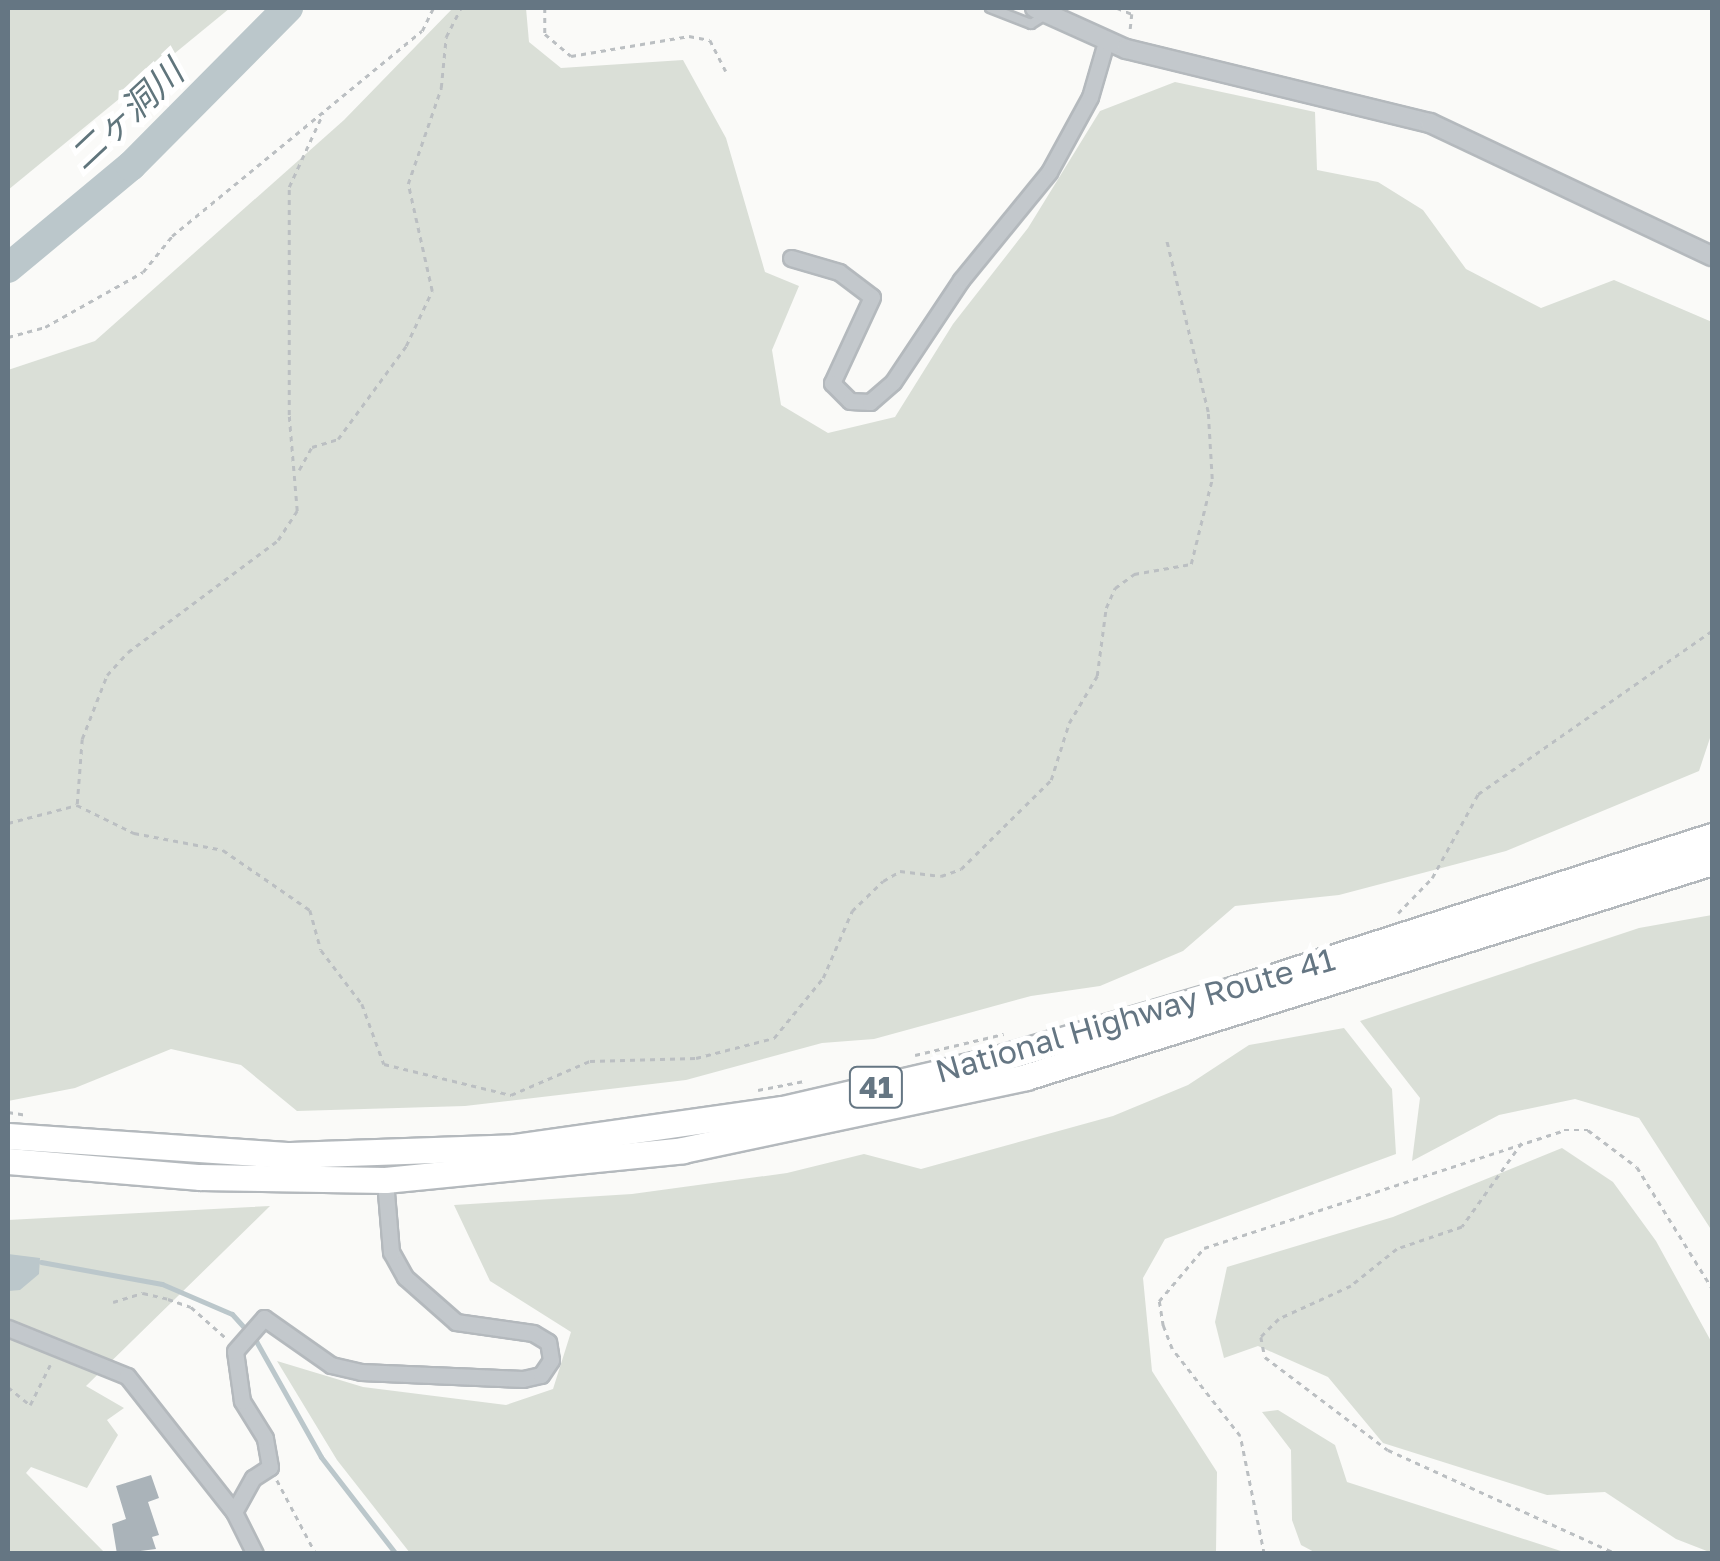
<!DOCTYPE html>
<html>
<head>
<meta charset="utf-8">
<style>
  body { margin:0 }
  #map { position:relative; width:1720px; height:1561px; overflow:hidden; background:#fafaf8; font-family:"Golos Text","Noto Sans JP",sans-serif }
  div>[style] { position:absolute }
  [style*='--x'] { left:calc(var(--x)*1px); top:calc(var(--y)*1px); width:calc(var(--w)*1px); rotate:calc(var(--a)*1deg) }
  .green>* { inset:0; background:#dadfd7 }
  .water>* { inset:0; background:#bbc7cb }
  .stream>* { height:5px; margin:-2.5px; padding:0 2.5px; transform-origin:2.5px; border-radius:2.5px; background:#bbc7cb }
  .river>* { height:30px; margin:-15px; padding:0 15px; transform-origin:15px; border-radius:15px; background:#bbc7cb }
  .building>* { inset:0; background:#aab3b9 }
  .path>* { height:2.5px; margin-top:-1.25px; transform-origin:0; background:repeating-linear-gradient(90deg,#bbbfc2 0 5px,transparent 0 10px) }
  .roads { filter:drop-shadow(2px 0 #b4b9bd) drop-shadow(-2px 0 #b4b9bd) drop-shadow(0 2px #b4b9bd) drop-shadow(0 -2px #b4b9bd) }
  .service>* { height:8px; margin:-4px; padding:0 4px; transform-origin:4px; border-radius:4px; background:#c3c8cc }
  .minor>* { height:15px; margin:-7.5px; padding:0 7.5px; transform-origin:7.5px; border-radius:7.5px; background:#c3c8cc }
  .tertiary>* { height:18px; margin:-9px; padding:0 9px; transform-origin:9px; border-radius:9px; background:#c3c8cc }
  .trunk>* { height:25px; margin:-12.5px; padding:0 12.5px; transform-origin:12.5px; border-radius:12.5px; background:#fff }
  span { translate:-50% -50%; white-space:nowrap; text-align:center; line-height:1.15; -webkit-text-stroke:10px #fff; paint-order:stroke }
  .shield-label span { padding:2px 8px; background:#fff; border:2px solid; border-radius:8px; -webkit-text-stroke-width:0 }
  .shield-label { font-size:30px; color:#657683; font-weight:700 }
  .street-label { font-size:32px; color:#657683 }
  .water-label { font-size:35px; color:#60757c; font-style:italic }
  .frame { position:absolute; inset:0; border:10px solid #657683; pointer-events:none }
</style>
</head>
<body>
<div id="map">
  <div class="green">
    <div style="clip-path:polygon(8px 8px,230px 8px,8px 190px)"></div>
    <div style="clip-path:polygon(453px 8px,526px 8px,529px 42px,561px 68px,683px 60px,726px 138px,765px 272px,799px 286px,772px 350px,781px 405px,828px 433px,895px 417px,953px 324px,1028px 228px,1100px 111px,1175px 82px,1315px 112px,1317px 170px,1378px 182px,1423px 210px,1466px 269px,1541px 308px,1614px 280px,1712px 322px,1712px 732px,1699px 771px,1506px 851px,1339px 895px,1235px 906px,1183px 951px,1100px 986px,1031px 996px,874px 1039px,822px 1043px,686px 1080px,465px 1106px,297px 1111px,241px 1065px,171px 1049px,75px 1088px,8px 1101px,8px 370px,95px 341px,344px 120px)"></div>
    <div style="clip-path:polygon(1712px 915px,1712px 1231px,1639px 1118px,1575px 1099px,1499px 1115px,1412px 1161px,1420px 1098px,1360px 1021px,1639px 928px)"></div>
    <div style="clip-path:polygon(1344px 1028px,1392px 1089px,1396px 1154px,1165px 1239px,1143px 1278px,1152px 1371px,1217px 1472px,1216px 1553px,410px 1553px,337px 1460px,277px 1361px,363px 1387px,506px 1405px,553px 1389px,571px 1332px,490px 1281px,454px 1205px,632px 1194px,787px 1173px,864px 1154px,921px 1169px,1113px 1116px,1188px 1085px,1249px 1045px)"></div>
    <div style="clip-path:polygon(1562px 1148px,1613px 1182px,1656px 1241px,1712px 1343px,1712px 1553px,1676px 1539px,1605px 1492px,1547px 1495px,1383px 1443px,1328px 1377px,1258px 1346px,1224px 1358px,1215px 1322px,1227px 1267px,1393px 1217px)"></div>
    <div style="clip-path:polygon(270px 1206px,86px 1386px,124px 1408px,107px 1420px,118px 1435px,87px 1488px,31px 1467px,26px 1473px,105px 1553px,8px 1554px,8px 1220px)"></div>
    <div style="clip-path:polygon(1278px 1410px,1335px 1445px,1347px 1482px,1567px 1553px,1318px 1554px,1301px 1545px,1292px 1520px,1291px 1450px,1262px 1412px)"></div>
  </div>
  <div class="water">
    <div style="clip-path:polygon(8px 1254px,40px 1258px,39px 1274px,20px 1290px,8px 1291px)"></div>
  </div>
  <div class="stream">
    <div style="--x:41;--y:1262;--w:123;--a:10.3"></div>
    <div style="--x:162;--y:1284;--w:76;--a:23.2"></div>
    <div style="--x:232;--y:1314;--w:36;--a:48"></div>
    <div style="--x:256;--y:1341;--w:133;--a:60.7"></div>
    <div style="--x:321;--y:1457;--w:123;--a:52.3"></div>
  </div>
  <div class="river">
    <div style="--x:8;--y:268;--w:160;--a:-39.7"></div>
    <div style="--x:131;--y:166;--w:223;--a:-45.2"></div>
  </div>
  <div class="building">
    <div style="clip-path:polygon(151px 1475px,159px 1498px,148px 1502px,159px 1535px,152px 1537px,156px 1549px,117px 1554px,112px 1524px,126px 1519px,116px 1486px)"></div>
  </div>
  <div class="path">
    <div style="--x:545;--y:8;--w:26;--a:90"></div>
    <div style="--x:545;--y:34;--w:34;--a:40"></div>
    <div style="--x:571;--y:56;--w:120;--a:-9.6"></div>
    <div style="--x:689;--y:36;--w:21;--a:11"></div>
    <div style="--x:710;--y:40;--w:35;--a:63"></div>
    <div style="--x:1117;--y:8;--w:16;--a:22"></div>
    <div style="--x:1132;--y:14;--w:19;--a:96"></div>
    <div style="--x:8;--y:337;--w:38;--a:-15"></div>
    <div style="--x:45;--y:327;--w:112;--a:-29.3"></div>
    <div style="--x:143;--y:272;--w:46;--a:-51.1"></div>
    <div style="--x:172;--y:236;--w:323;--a:-39.4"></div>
    <div style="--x:422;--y:31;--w:25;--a:-64"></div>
    <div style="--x:299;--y:470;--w:26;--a:-61"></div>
    <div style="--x:312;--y:447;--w:27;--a:-17"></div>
    <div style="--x:338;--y:439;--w:115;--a:-53.8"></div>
    <div style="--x:406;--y:346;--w:61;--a:-64.7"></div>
    <div style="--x:432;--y:291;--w:110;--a:-102.6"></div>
    <div style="--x:408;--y:184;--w:102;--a:-71"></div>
    <div style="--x:441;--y:88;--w:51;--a:-84.4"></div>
    <div style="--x:446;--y:37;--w:33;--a:-63"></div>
    <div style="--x:77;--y:804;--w:65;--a:-85.6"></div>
    <div style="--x:82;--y:739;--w:69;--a:-68.7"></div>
    <div style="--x:107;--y:675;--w:31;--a:-48"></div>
    <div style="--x:128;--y:652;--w:187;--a:-36.7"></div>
    <div style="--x:278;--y:540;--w:35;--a:-57"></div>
    <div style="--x:297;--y:511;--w:96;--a:-94.8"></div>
    <div style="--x:289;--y:415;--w:228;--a:-90"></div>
    <div style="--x:289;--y:187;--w:81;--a:-65.3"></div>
    <div style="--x:8;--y:823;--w:71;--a:-14.6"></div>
    <div style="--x:77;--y:805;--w:64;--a:26.2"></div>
    <div style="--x:134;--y:833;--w:91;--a:10.8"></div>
    <div style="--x:223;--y:850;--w:106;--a:34.6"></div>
    <div style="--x:310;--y:910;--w:41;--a:74.6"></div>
    <div style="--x:321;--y:950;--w:68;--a:52.8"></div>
    <div style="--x:362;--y:1004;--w:64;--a:69.9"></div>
    <div style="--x:384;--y:1064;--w:131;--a:13.7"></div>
    <div style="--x:511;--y:1095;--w:86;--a:-23.3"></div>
    <div style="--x:590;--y:1061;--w:106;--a:-1.6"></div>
    <div style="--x:696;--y:1058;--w:81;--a:-14.4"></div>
    <div style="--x:774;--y:1038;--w:77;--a:-50.8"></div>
    <div style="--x:823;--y:978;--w:73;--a:-66.6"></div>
    <div style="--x:852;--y:911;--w:43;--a:-44.1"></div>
    <div style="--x:883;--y:881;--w:20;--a:-30"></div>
    <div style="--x:900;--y:871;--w:41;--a:7"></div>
    <div style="--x:941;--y:876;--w:21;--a:-19"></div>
    <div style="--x:961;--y:869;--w:127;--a:-44.7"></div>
    <div style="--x:1051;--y:780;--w:60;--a:-72.5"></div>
    <div style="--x:1069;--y:723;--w:55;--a:-59.2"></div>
    <div style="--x:1097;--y:676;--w:69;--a:-82.5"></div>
    <div style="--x:1106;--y:608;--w:22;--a:-66"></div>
    <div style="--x:1115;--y:588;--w:24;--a:-36"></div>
    <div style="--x:1134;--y:574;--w:58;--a:-10"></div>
    <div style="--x:1191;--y:564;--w:88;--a:-76.1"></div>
    <div style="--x:1212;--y:479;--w:67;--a:-93.4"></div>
    <div style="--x:1208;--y:412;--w:178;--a:-103.6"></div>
    <div style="--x:1398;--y:913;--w:49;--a:-45.8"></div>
    <div style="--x:1432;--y:878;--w:96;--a:-61.3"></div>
    <div style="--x:1478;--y:794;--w:285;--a:-34.9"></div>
    <div style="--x:915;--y:1055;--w:91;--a:-13.3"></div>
    <div style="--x:758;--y:1090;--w:47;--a:-11.1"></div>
    <div style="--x:8;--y:1112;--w:18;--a:9"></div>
    <div style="--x:1522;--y:1143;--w:103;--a:125.5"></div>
    <div style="--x:1462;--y:1227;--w:69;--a:161.3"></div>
    <div style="--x:1397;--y:1249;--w:59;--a:141.2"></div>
    <div style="--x:1351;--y:1286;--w:79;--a:155.4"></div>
    <div style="--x:1279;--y:1319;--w:25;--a:135"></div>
    <div style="--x:1261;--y:1337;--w:20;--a:79"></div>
    <div style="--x:1265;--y:1357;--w:154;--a:37.1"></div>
    <div style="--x:1388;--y:1450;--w:252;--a:24.4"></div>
    <div style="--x:113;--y:1302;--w:31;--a:-17"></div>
    <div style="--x:143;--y:1293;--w:26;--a:13"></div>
    <div style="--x:168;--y:1299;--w:24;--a:19"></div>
    <div style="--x:191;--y:1307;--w:47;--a:41.5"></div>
    <div style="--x:8;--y:1387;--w:28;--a:39"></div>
    <div style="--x:30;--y:1405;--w:45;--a:-63.4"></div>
    <div style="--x:277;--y:1480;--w:84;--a:62.2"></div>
    <div style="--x:1264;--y:1554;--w:120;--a:-101.5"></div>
    <div style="--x:1240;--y:1436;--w:110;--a:-128"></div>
    <div style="--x:1172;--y:1349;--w:25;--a:-111"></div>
    <div style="--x:1163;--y:1326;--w:25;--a:-99"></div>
    <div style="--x:1159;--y:1301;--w:70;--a:-49.7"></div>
    <div style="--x:1204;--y:1248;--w:379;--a:-18.1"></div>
    <div style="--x:1564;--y:1130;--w:24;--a:0"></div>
    <div style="--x:1588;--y:1130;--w:61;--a:37.1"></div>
    <div style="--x:1637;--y:1167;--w:142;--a:58.2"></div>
  </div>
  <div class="roads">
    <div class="service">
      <div style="--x:990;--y:8;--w:44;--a:21.3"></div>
      <div style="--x:1031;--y:24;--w:19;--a:-32"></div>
    </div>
    <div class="minor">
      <div style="--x:791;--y:258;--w:50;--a:16.3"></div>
      <div style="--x:839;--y:272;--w:41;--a:37.1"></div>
      <div style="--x:872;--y:297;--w:95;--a:114.9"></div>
      <div style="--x:832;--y:383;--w:25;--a:45"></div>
      <div style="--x:850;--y:401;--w:20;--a:3"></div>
      <div style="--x:870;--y:402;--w:30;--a:-41"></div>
      <div style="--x:893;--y:382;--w:123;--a:-56.3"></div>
      <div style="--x:961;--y:280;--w:139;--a:-50.8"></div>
      <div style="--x:1049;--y:172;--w:85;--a:-61.3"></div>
      <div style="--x:1090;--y:97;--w:57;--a:-73.8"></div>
      <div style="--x:8;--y:1328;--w:128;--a:22"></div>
      <div style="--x:127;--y:1376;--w:173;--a:51.8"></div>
      <div style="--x:234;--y:1512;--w:47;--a:63.4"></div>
      <div style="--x:234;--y:1512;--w:39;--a:-61"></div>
      <div style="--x:253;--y:1478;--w:20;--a:-33"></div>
      <div style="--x:270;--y:1467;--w:29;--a:-100"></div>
      <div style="--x:265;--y:1438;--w:44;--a:-121.9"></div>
      <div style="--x:242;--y:1401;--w:50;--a:-98"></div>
      <div style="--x:235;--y:1351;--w:44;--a:-48.7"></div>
      <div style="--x:264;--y:1318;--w:82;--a:35"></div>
      <div style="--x:331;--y:1365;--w:31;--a:13"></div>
      <div style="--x:361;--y:1372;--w:162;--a:2.5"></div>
      <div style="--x:523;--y:1379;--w:18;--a:-13"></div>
      <div style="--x:541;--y:1375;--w:18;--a:-56"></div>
      <div style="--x:551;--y:1360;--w:18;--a:-99"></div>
      <div style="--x:548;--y:1342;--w:17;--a:-149"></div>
      <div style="--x:533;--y:1333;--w:78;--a:-171.9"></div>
      <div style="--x:456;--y:1322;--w:68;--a:-138.6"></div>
      <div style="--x:405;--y:1277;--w:29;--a:-119"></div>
      <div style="--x:391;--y:1252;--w:72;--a:-94.8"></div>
    </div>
    <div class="tertiary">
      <div style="--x:1035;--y:8;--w:100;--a:24.3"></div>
      <div style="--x:1126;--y:49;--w:313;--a:13.7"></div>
      <div style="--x:1430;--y:123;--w:312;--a:25.3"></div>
    </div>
    <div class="trunk">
      <div style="--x:8;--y:1136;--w:283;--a:3.9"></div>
      <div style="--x:290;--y:1155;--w:225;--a:-2"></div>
      <div style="--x:515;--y:1147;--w:270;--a:-8.1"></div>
      <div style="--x:782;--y:1109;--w:218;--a:-13"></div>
      <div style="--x:994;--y:1060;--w:248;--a:-16.4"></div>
      <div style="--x:1232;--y:990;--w:504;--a:-17.79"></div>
      <div style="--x:8;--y:1161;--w:193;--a:4.8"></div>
      <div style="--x:200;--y:1177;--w:185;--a:0.9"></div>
      <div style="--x:385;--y:1180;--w:300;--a:-5.7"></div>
      <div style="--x:683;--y:1150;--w:351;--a:-12"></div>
      <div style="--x:1026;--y:1077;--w:719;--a:-17.4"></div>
    </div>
  </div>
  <div class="shield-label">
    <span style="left:876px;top:1087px">41</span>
  </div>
  <div class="street-label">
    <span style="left:1135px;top:1015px;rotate:-16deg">National Highway Route 41</span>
  </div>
  <div class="water-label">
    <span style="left:126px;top:114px;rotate:-43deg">二ヶ洞川</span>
  </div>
  <div class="frame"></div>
</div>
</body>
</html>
